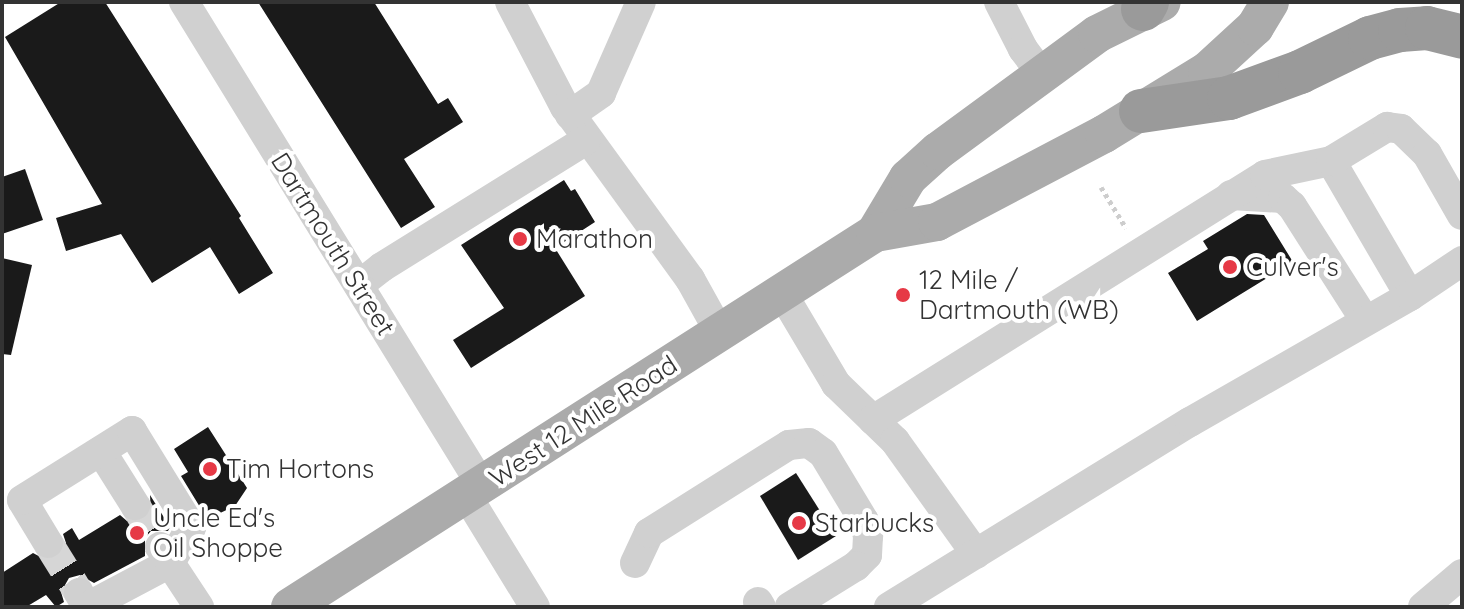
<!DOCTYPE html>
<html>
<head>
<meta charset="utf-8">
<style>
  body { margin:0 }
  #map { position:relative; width:1464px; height:609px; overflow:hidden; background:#fff; font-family:Quicksand,sans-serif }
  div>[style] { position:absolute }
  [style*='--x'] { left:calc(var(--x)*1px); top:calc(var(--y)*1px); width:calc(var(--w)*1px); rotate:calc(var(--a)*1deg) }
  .building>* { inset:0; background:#1a1a1a }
  .minor-tunnel>* { height:30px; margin-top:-15px; transform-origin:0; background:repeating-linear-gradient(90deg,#d6d6d6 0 30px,transparent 0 45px) }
  .path>* { height:5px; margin-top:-2.5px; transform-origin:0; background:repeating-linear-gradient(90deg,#cdcdcd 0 4px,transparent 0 8px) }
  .minor>* { height:30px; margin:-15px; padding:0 15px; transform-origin:15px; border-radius:15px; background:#d0d0d0 }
  .major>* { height:38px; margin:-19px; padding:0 19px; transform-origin:19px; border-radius:19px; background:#ababab }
  .highway>* { height:44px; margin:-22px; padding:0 22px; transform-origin:22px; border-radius:22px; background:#9a9a9a }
  .dots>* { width:22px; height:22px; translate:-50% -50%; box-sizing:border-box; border:4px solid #fff; border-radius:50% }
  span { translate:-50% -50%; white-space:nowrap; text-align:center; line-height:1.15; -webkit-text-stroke:8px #fff; paint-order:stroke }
  .poi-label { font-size:26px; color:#333 }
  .left { translate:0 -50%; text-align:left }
  .street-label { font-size:26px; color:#333 }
  .frame { position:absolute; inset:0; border:4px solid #333; pointer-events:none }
</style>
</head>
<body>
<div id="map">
  <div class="building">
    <div style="clip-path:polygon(61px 2px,105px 2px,241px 216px,239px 218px,273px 273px,239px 294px,210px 247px,152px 283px,121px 234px,66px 251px,56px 218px,102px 204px,5px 37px)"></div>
    <div style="clip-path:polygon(258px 2px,374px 2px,438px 104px,448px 98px,463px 122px,404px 159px,435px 207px,401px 228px)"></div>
    <div style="clip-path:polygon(25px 169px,43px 220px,2px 234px,2px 177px)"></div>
    <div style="clip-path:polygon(564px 180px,571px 191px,575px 189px,595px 222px,555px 248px,585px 296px,471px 368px,453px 340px,504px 308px,461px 245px)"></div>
    <div style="clip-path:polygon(1247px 214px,1264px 215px,1293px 262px,1197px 321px,1168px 273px,1208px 249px,1203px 241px)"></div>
    <div style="clip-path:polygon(2px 258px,32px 265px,11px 355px,2px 354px)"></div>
    <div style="clip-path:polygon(208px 427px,247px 488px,235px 506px,218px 514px,203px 512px,181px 476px,188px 472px,174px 449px)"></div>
    <div style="clip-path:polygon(796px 473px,836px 536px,798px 560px,760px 496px)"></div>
    <div style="clip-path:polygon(150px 495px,170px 527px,168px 531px,151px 531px,145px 538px,145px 556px,94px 583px,80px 575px,69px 578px,61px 592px,64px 602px,56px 607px,46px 595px,26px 607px,2px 607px,2px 573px,33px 553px,48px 561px,58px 558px,66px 543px,63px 534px,72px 528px,79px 540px,120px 515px,127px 521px,144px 521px,151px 513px)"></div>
  </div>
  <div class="minor-tunnel">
    <div style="--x:135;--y:505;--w:49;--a:59.2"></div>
    <div style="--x:48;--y:543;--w:59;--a:58.2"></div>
  </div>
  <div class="path">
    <div style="--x:1101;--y:187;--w:48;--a:58.6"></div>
  </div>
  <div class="minor">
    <div style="--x:184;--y:2;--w:568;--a:58.38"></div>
    <div style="--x:510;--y:2;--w:119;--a:62.4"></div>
    <div style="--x:565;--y:107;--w:213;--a:54"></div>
    <div style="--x:690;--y:279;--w:62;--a:60.9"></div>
    <div style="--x:999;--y:2;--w:53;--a:62.9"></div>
    <div style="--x:1023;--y:49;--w:30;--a:53"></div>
    <div style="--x:570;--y:115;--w:38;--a:-35"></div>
    <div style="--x:601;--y:93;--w:99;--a:-66.3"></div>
    <div style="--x:1331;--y:161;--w:156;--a:59.7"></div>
    <div style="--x:1231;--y:195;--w:52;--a:3.3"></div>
    <div style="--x:1283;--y:198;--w:12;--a:42"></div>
    <div style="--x:1292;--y:206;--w:135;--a:57.4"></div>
    <div style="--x:359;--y:285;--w:29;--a:-38"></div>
    <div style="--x:382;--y:267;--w:240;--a:-31.9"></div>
    <div style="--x:782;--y:293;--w:106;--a:59.3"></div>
    <div style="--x:836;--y:384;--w:82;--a:44"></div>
    <div style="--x:895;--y:441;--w:139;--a:54.4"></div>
    <div style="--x:873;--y:420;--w:462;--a:-32"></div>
    <div style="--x:1265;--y:175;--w:67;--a:-12"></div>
    <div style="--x:1331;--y:161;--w:66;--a:-31.3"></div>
    <div style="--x:1387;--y:127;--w:14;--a:8"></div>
    <div style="--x:1401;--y:129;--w:36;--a:44"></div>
    <div style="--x:1427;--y:154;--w:70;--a:60.2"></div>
    <div style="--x:101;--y:451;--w:64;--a:57.8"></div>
    <div style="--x:467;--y:496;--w:130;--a:58.5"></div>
    <div style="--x:48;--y:543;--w:50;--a:-121.2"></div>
    <div style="--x:22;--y:500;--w:130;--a:-32.1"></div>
    <div style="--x:132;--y:431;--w:113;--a:58.4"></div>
    <div style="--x:191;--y:527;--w:42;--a:120.3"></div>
    <div style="--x:170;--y:563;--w:19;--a:-122"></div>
    <div style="--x:635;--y:563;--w:33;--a:-65"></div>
    <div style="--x:649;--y:533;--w:165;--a:-32.2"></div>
    <div style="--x:789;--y:445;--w:20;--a:-6"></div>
    <div style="--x:809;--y:443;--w:17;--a:36"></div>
    <div style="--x:823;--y:453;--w:79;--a:58.9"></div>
    <div style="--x:864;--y:521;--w:16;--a:75"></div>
    <div style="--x:868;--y:536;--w:19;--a:93"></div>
    <div style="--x:867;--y:555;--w:16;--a:135"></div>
    <div style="--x:856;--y:566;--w:78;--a:148.2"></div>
    <div style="--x:79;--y:593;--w:16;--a:60"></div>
    <div style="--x:87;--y:607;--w:94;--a:-27.9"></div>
    <div style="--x:170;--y:563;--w:53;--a:56.6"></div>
    <div style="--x:758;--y:602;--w:6;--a:59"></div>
    <div style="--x:889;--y:607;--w:353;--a:-31.6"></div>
    <div style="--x:1190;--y:422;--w:254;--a:-29.8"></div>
    <div style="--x:1410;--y:296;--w:63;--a:-33.9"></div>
    <div style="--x:1423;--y:607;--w:51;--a:-40.2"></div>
  </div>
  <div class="major">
    <div style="--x:875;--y:233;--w:64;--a:-59"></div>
    <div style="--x:908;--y:178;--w:40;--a:-42"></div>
    <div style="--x:938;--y:151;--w:197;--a:-36.3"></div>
    <div style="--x:1097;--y:34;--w:72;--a:-26.2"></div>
    <div style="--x:290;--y:607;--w:694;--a:-32.59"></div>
    <div style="--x:875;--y:233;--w:63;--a:-10.1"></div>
    <div style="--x:937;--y:222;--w:189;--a:-27.8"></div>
    <div style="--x:1104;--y:134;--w:121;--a:-31.5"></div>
    <div style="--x:1207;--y:71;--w:65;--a:-42.5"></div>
    <div style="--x:1255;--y:27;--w:29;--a:-59"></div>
  </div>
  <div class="highway">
    <div style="--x:1143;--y:9;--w:8;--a:-60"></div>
    <div style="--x:1141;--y:111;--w:89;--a:-8.4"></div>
    <div style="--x:1229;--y:98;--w:76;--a:-20.1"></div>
    <div style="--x:1300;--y:72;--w:78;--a:-25.9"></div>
    <div style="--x:1370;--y:38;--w:31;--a:-15"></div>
    <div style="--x:1400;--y:30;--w:27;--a:-4"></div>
    <div style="--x:1427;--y:28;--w:36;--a:14"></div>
  </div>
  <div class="dots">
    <div style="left:520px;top:239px;background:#e63946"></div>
    <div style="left:1230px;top:267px;background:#e63946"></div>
    <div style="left:903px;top:295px;background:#e63946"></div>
    <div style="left:210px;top:469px;background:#e63946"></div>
    <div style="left:799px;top:523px;background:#e63946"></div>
    <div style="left:137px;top:533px;background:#e63946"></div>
  </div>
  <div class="poi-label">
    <span class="left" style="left:536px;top:239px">Marathon</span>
    <span class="left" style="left:1246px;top:267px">Culver's</span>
    <span class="left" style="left:919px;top:295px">12 Mile /<br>Dartmouth (WB)</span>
    <span class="left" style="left:226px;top:469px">Tim Hortons</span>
    <span class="left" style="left:153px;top:533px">Uncle Ed's<br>Oil Shoppe</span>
    <span class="left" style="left:815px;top:523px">Starbucks</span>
  </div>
  <div class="street-label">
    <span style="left:333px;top:244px;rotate:58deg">Dartmouth Street</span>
    <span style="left:583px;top:421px;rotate:-33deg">West 12 Mile Road</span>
  </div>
  <div class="frame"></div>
</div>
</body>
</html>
